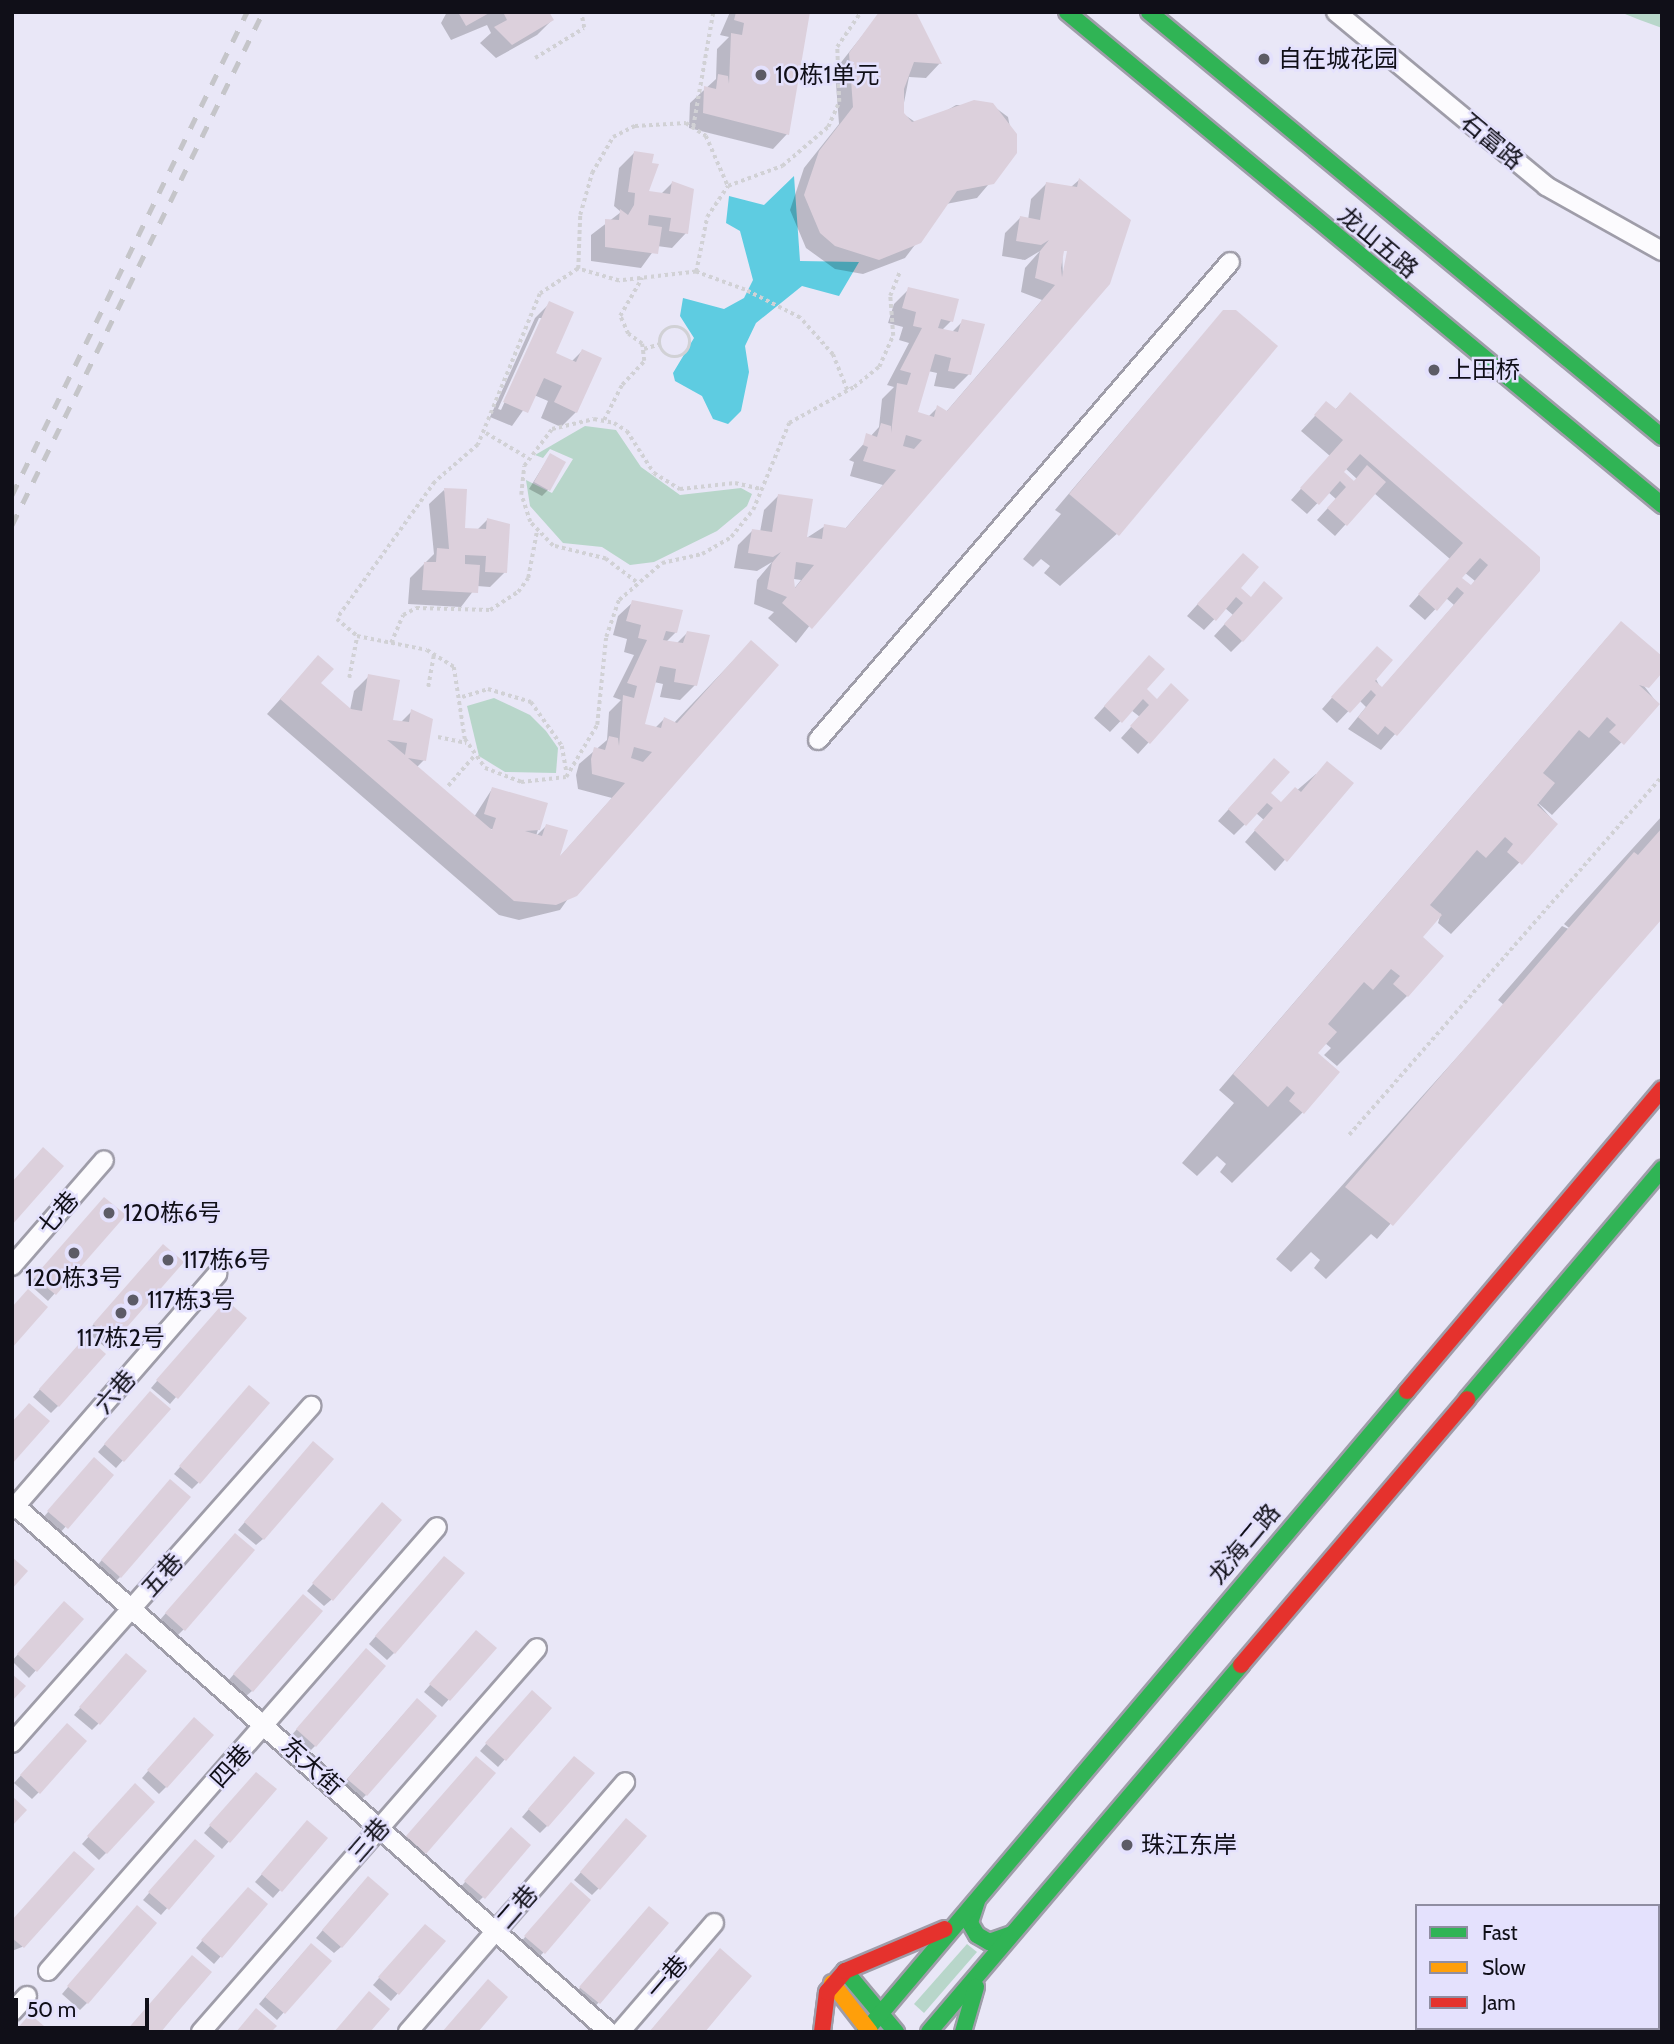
<!DOCTYPE html>
<html>
<head>
<meta charset="utf-8">
<style>
  body { margin:0 }
  #map { position:relative; width:1674px; height:2044px; overflow:hidden; background:#e9e7f7; font-family:Cabin,"Noto Sans SC",sans-serif }
  div>[style] { position:absolute }
  [style*='--x'] { left:calc(var(--x)*1px); top:calc(var(--y)*1px); width:calc(var(--w)*1px); rotate:calc(var(--a)*1deg) }
  .green>* { inset:0; background:#b8d6ca }
  .water>* { inset:0; background:#5ecce1 }
  .shadow>* { inset:0; background:#0003 }
  .building>* { inset:0; background:#dcd0dc }
  .path>* { height:3.5px; margin-top:-1.75px; transform-origin:0; background:repeating-linear-gradient(90deg,#d1d1d5 0 3.5px,transparent 0 7px) }
  .path>.ring { margin:-1.75px; padding:0; box-sizing:content-box; background:none; border:3.5px solid #d1d1d5; border-radius:50% }
  .roads { filter:drop-shadow(2px 0 #9f9da9) drop-shadow(-2px 0 #9f9da9) drop-shadow(0 2px #9f9da9) drop-shadow(0 -2px #9f9da9) }
  .street>* { height:18px; margin:-9px; padding:0 9px; transform-origin:9px; border-radius:9px; background:#fcfbfe }
  .fast>* { height:16px; margin:-8px; padding:0 8px; transform-origin:8px; border-radius:8px; background:#30b455 }
  .slow>* { height:16px; margin:-8px; padding:0 8px; transform-origin:8px; border-radius:8px; background:#ff9f0a }
  .jam>* { height:16px; margin:-8px; padding:0 8px; transform-origin:8px; border-radius:8px; background:#e5322d }
  .rail>* { height:5px; margin-top:-2.5px; transform-origin:0; background:repeating-linear-gradient(90deg,#c5c5c9 0 12px,transparent 0 24px) }
  .dots>* { width:19px; height:19px; translate:-50% -50%; box-sizing:border-box; border:4px solid #e4e1fd; border-radius:50% }
  span { translate:-50% -50%; white-space:nowrap; text-align:center; line-height:1.15; -webkit-text-stroke:5px #e4e1fd; paint-order:stroke }
  .poi-label { font-size:24px; color:#100f18 }
  .left { translate:0 -50%; text-align:left }
  .street-label { font-size:24px; color:#100f18 }
  .frame { position:absolute; inset:0; border:14px solid #100f18; pointer-events:none }
  .legend { position:absolute; left:1415px; top:1904px; width:245px; height:126px; box-sizing:border-box; background:#e4e1fd; border:2px solid #8f8da1; margin:0; padding:9px 12px; list-style:none; font-size:21px; color:#100f18 }
  .legend li { display:flex; align-items:center; gap:14px; height:35px }
  .legend b { width:35px; border:2px solid #8f8da1 }
  .scale { position:absolute; left:14px; top:1998px; width:135px; height:32px; box-sizing:border-box; border:4px solid #100f18; border-top:0; padding-left:9px; font-size:21px; line-height:24px; white-space:nowrap; color:#100f18; -webkit-text-stroke:5px #e4e1fd; paint-order:stroke }
</style>
</head>
<body>
<div id="map">
  <div class="green">
    <div style="clip-path:polygon(1620px 12px,1662px 12px,1662px 28px,1640px 20px)"></div>
    <div style="clip-path:polygon(585px 426px,616px 430px,641px 467px,680px 495px,741px 488px,752px 494px,747px 506px,717px 531px,654px 562px,630px 565px,602px 547px,563px 543px,530px 506px,526px 480px,552px 493px,573px 459px,550px 449px,543px 458px,535px 455px)"></div>
    <div style="clip-path:polygon(494px 698px,530px 715px,546px 731px,558px 748px,556px 773px,505px 772px,479px 756px,467px 706px)"></div>
    <div style="clip-path:polygon(967px 1944px,977px 1952px,924px 2013px,914px 2004px)"></div>
  </div>
  <div class="water">
    <div style="clip-path:polygon(794px 176px,800px 261px,859px 262px,839px 296px,802px 286px,756px 323px,745px 346px,749px 372px,741px 411px,728px 424px,713px 419px,702px 396px,675px 381px,673px 373px,694px 338px,680px 316px,683px 298px,724px 309px,744px 298px,753px 280px,740px 231px,726px 223px,729px 196px,764px 205px)"></div>
  </div>
  <div class="shadow">
    <div style="clip-path:polygon(547px 12px,552px 20px,537px 35px,496px 58px,480px 43px,491px 33px,487px 25px,451px 40px,441px 23px,447px 12px)"></div>
    <div style="clip-path:polygon(730px 12px,809px 12px,787px 134px,773px 149px,689px 128px,690px 103px,716px 79px,717px 49px,729px 37px,720px 35px)"></div>
    <div style="clip-path:polygon(881px 12px,940px 63px,926px 78px,909px 77px,902px 113px,921px 126px,956px 105px,992px 105px,1008px 117px,1015px 153px,977px 198px,946px 204px,905px 258px,863px 274px,835px 269px,806px 248px,790px 210px,804px 168px,839px 124px,835px 70px)"></div>
    <div style="clip-path:polygon(634px 153px,650px 165px,647px 192px,661px 194px,672px 183px,686px 233px,672px 248px,657px 246px,641px 268px,591px 261px,591px 235px,621px 212px,614px 206px,619px 168px)"></div>
    <div style="clip-path:polygon(evenodd,1079px 180px,1129px 220px,796px 643px,768px 618px,774px 612px,754px 604px,757px 580px,772px 562px,757px 571px,734px 568px,738px 545px,753px 530px,760px 532px,764px 510px,779px 495px,805px 539px,825px 526px,845px 529px,883px 485px,850px 476px,854px 462px,849px 460px,879px 427px,882px 399px,894px 387px,887px 385px,909px 343px,899px 340px,903px 327px,888px 323px,894px 304px,909px 289px,951px 321px,941px 331px,951px 333px,963px 321px,969px 374px,954px 389px,934px 386px,937px 373px,928px 371px,916px 414px,928px 417px,937px 408px,946px 412px,1042px 300px,1021px 292px,1025px 268px,1040px 251px,1025px 260px,1002px 256px,1005px 233px,1020px 218px,1028px 220px,1031px 199px,1046px 184px,1071px 187px,1079px 180px,1062px 249px,1069px 250px,1063px 277px,1062px 249px,1079px 180px,794px 579px,801px 580px,793px 590px,794px 579px)"></div>
    <div style="clip-path:polygon(evenodd,550px 303px,554px 354px,571px 362px,582px 351px,576px 412px,561px 427px,541px 418px,548px 401px,534px 395px,512px 426px,490px 417px,535px 318px,550px 303px,539px 318px,543px 318px,501px 410px,498px 409px,539px 318px)"></div>
    <div style="clip-path:polygon(1209px 328px,1121px 530px,1060px 586px,1044px 573px,1050px 566px,1041px 559px,1033px 567px,1023px 559px,1061px 514px,1055px 510px)"></div>
    <div style="clip-path:polygon(evenodd,1350px 394px,1538px 571px,1381px 750px,1348px 729px,1366px 707px,1359px 700px,1337px 723px,1322px 709px,1366px 659px,1381px 689px,1454px 605px,1446px 598px,1425px 620px,1409px 606px,1450px 559px,1374px 493px,1335px 536px,1317px 520px,1336px 499px,1328px 492px,1307px 514px,1291px 500px,1330px 456px,1301px 431px,1327px 403px,1335px 410px,1350px 394px,1345px 468px,1357px 479px,1353px 482px,1341px 472px,1345px 468px,1350px 394px,1464px 572px,1475px 581px,1470px 587px,1459px 578px,1464px 572px)"></div>
    <div style="clip-path:polygon(550px 455px,549px 489px,542px 496px,529px 489px)"></div>
    <div style="clip-path:polygon(444px 490px,463px 530px,477px 530px,487px 520px,505px 572px,490px 587px,477px 586px,461px 607px,408px 604px,410px 578px,434px 554px,429px 504px)"></div>
    <div style="clip-path:polygon(1232px 566px,1238px 588px,1250px 598px,1242px 641px,1231px 652px,1214px 636px,1233px 615px,1225px 608px,1204px 630px,1187px 616px)"></div>
    <div style="clip-path:polygon(evenodd,633px 602px,676px 632px,666px 642px,676px 644px,688px 632px,695px 685px,680px 700px,660px 697px,663px 684px,654px 682px,643px 725px,655px 728px,664px 719px,673px 724px,751px 642px,560px 910px,519px 920px,499px 915px,267px 714px,318px 657px,319px 683px,350px 710px,354px 691px,369px 676px,391px 721px,400px 723px,412px 711px,424px 760px,417px 767px,474px 817px,492px 789px,546px 804px,536px 836px,546px 826px,557px 860px,612px 798px,578px 789px,576px 775px,579px 764px,607px 740px,609px 712px,621px 700px,613px 697px,634px 655px,624px 652px,627px 639px,613px 635px,618px 616px,633px 602px,487px 828px,507px 833px,504px 843px,487px 828px)"></div>
    <div style="clip-path:polygon(1607px 638px,1658px 704px,1552px 815px,1537px 802px,1556px 824px,1451px 934px,1438px 923px,1441px 913px,1420px 937px,1407px 996px,1337px 1066px,1324px 1055px,1331px 1048px,1325px 1043px,1316px 1054px,1338px 1073px,1302px 1113px,1232px 1183px,1220px 1172px,1226px 1164px,1217px 1156px,1197px 1176px,1182px 1163px,1234px 1103px,1219px 1090px)"></div>
    <div style="clip-path:polygon(1139px 668px,1144px 690px,1157px 700px,1187px 700px,1138px 754px,1121px 738px,1140px 717px,1131px 710px,1110px 732px,1094px 718px)"></div>
    <div style="clip-path:polygon(1263px 771px,1269px 793px,1281px 804px,1316px 774px,1351px 784px,1275px 871px,1245px 842px,1264px 820px,1256px 813px,1234px 835px,1218px 821px)"></div>
    <div style="clip-path:polygon(1662px 816px,1662px 916px,1377px 1239px,1371px 1234px,1326px 1279px,1314px 1268px,1320px 1260px,1311px 1252px,1291px 1272px,1276px 1259px,1504px 1005px,1498px 1000px,1562px 926px,1573px 931px,1564px 924px)"></div>
    <div style="clip-path:polygon(98px 1206px,124px 1215px,48px 1301px,29px 1284px)"></div>
    <div style="clip-path:polygon(156px 1253px,113px 1341px,106px 1348px,87px 1332px)"></div>
    <div style="clip-path:polygon(219px 1309px,176px 1397px,170px 1404px,151px 1388px)"></div>
    <div style="clip-path:polygon(79px 1345px,58px 1406px,51px 1413px,33px 1397px)"></div>
    <div style="clip-path:polygon(242px 1395px,198px 1483px,192px 1489px,174px 1474px)"></div>
    <div style="clip-path:polygon(144px 1400px,168px 1409px,116px 1468px,98px 1452px)"></div>
    <div style="clip-path:polygon(307px 1450px,263px 1539px,256px 1545px,238px 1530px)"></div>
    <div style="clip-path:polygon(87px 1467px,112px 1475px,59px 1534px,42px 1519px)"></div>
    <div style="clip-path:polygon(163px 1489px,120px 1577px,113px 1584px,95px 1568px)"></div>
    <div style="clip-path:polygon(375px 1512px,331px 1600px,324px 1606px,307px 1591px)"></div>
    <div style="clip-path:polygon(228px 1542px,184px 1629px,177px 1636px,159px 1621px)"></div>
    <div style="clip-path:polygon(438px 1565px,394px 1653px,387px 1660px,369px 1644px)"></div>
    <div style="clip-path:polygon(296px 1603px,252px 1691px,245px 1697px,227px 1682px)"></div>
    <div style="clip-path:polygon(57px 1610px,82px 1619px,29px 1678px,12px 1661px)"></div>
    <div style="clip-path:polygon(469px 1639px,494px 1648px,442px 1707px,424px 1692px)"></div>
    <div style="clip-path:polygon(359px 1658px,315px 1746px,308px 1753px,290px 1737px)"></div>
    <div style="clip-path:polygon(119px 1663px,98px 1724px,92px 1730px,74px 1715px)"></div>
    <div style="clip-path:polygon(525px 1699px,550px 1708px,498px 1767px,480px 1751px)"></div>
    <div style="clip-path:polygon(410px 1707px,366px 1795px,359px 1802px,341px 1786px)"></div>
    <div style="clip-path:polygon(187px 1726px,166px 1787px,159px 1794px,142px 1778px)"></div>
    <div style="clip-path:polygon(60px 1732px,39px 1792px,32px 1799px,14px 1783px)"></div>
    <div style="clip-path:polygon(469px 1765px,425px 1853px,418px 1860px,400px 1844px)"></div>
    <div style="clip-path:polygon(567px 1765px,547px 1826px,540px 1833px,522px 1817px)"></div>
    <div style="clip-path:polygon(249px 1781px,274px 1790px,222px 1849px,204px 1833px)"></div>
    <div style="clip-path:polygon(128px 1793px,106px 1853px,99px 1860px,82px 1844px)"></div>
    <div style="clip-path:polygon(620px 1828px,599px 1888px,592px 1895px,574px 1880px)"></div>
    <div style="clip-path:polygon(301px 1830px,326px 1838px,273px 1898px,255px 1882px)"></div>
    <div style="clip-path:polygon(504px 1837px,483px 1897px,476px 1904px,459px 1889px)"></div>
    <div style="clip-path:polygon(188px 1848px,213px 1856px,161px 1915px,143px 1900px)"></div>
    <div style="clip-path:polygon(92px 1869px,22px 1947px,12px 1951px,12px 1922px)"></div>
    <div style="clip-path:polygon(361px 1885px,341px 1947px,334px 1953px,316px 1938px)"></div>
    <div style="clip-path:polygon(564px 1892px,543px 1953px,537px 1959px,519px 1944px)"></div>
    <div style="clip-path:polygon(241px 1896px,266px 1905px,214px 1964px,196px 1948px)"></div>
    <div style="clip-path:polygon(130px 1915px,87px 2003px,80px 2010px,62px 1994px)"></div>
    <div style="clip-path:polygon(642px 1915px,667px 1924px,592px 2010px,574px 1995px)"></div>
    <div style="clip-path:polygon(418px 1933px,443px 1942px,391px 2001px,373px 1985px)"></div>
    <div style="clip-path:polygon(304px 1952px,329px 1961px,277px 2020px,259px 2004px)"></div>
  </div>
  <div class="building">
    <div style="clip-path:polygon(458px 12px,491px 12px,466px 26px)"></div>
    <div style="clip-path:polygon(503px 12px,549px 12px,554px 20px,512px 45px,494px 27px,507px 20px)"></div>
    <div style="clip-path:polygon(736px 12px,810px 12px,789px 135px,703px 113px,704px 86px,716px 89px,718px 74px,728px 76px,729px 84px,731px 33px,742px 35px,744px 23px,734px 20px)"></div>
    <div style="clip-path:polygon(879px 12px,916px 12px,942px 64px,914px 62px,904px 89px,904px 113px,912px 122px,974px 100px,993px 103px,1017px 134px,1017px 153px,994px 184px,957px 191px,921px 243px,879px 260px,835px 246px,820px 233px,804px 195px,819px 151px,853px 107px,849px 53px)"></div>
    <div style="clip-path:polygon(634px 151px,654px 154px,652px 163px,659px 164px,649px 191px,670px 194px,672px 181px,694px 189px,688px 234px,669px 231px,671px 218px,649px 215px,648px 225px,662px 227px,658px 254px,605px 247px,605px 219px,619px 220px,620px 209px,628px 215px,634px 205px,635px 193px,628px 192px)"></div>
    <div style="clip-path:polygon(evenodd,1079px 178px,1131px 220px,1110px 284px,812px 629px,782px 603px,787px 597px,767px 589px,772px 563px,781px 552px,773px 557px,748px 553px,752px 529px,772px 532px,778px 494px,813px 499px,807px 537px,822px 539px,824px 524px,846px 528px,896px 470px,863px 461px,868px 447px,863px 445px,866px 433px,877px 437px,881px 423px,891px 426px,891px 433px,897px 383px,907px 385px,911px 373px,900px 370px,922px 328px,913px 326px,916px 312px,902px 308px,908px 287px,959px 299px,953px 322px,941px 319px,938px 328px,958px 332px,962px 319px,985px 324px,971px 375px,948px 371px,951px 358px,935px 354px,918px 412px,934px 417px,937px 405px,947px 411px,1055px 285px,1035px 278px,1040px 251px,1049px 240px,1041px 245px,1016px 241px,1020px 216px,1040px 220px,1046px 182px,1077px 187px,1079px 178px,1064px 251px,1067px 251px,1062px 277px,1061px 268px,1064px 251px,1079px 178px,906px 435px,922px 440px,914px 449px,903px 446px,906px 435px,1079px 178px,796px 562px,814px 565px,795px 588px,794px 580px,796px 562px)"></div>
    <div style="clip-path:polygon(549px 301px,574px 312px,556px 353px,576px 362px,582px 349px,602px 358px,577px 413px,554px 402px,562px 386px,544px 378px,528px 413px,503px 402px)"></div>
    <div style="clip-path:polygon(1223px 310px,1236px 310px,1278px 346px,1119px 536px,1069px 494px)"></div>
    <div style="clip-path:polygon(evenodd,1350px 392px,1540px 557px,1540px 571px,1397px 736px,1385px 726px,1378px 735px,1358px 717px,1376px 695px,1371px 690px,1350px 713px,1331px 697px,1377px 646px,1393px 660px,1375px 681px,1382px 687px,1464px 593px,1457px 587px,1437px 611px,1418px 594px,1463px 543px,1360px 454px,1344px 472px,1354px 481px,1367px 465px,1386px 482px,1347px 526px,1327px 508px,1346px 487px,1340px 481px,1319px 505px,1300px 488px,1343px 440px,1314px 415px,1326px 401px,1336px 409px,1350px 392px,1480px 558px,1488px 565px,1471px 585px,1462px 578px,1480px 558px)"></div>
    <div style="clip-path:polygon(550px 453px,566px 462px,550px 491px,534px 482px)"></div>
    <div style="clip-path:polygon(444px 488px,467px 489px,465px 528px,486px 529px,487px 518px,510px 524px,507px 573px,485px 572px,486px 556px,465px 555px,465px 564px,480px 565px,478px 593px,422px 590px,424px 562px,436px 562px,437px 548px,449px 549px)"></div>
    <div style="clip-path:polygon(1243px 553px,1259px 567px,1241px 588px,1251px 597px,1264px 581px,1283px 598px,1243px 642px,1224px 624px,1243px 603px,1236px 597px,1216px 621px,1197px 604px)"></div>
    <div style="clip-path:polygon(evenodd,632px 600px,683px 610px,677px 633px,666px 631px,663px 640px,683px 643px,687px 631px,710px 635px,697px 686px,674px 682px,676px 669px,660px 666px,645px 724px,661px 728px,664px 717px,677px 723px,751px 640px,779px 665px,577px 896px,556px 905px,514px 901px,280px 699px,318px 655px,334px 669px,321px 683px,351px 709px,362px 711px,368px 674px,400px 680px,393px 720px,409px 722px,411px 709px,433px 719px,426px 761px,408px 758px,492px 830px,496px 818px,484px 814px,492px 787px,548px 803px,540px 830px,525px 831px,542px 836px,546px 824px,568px 830px,560px 856px,625px 783px,592px 774px,591px 759px,594px 747px,605px 750px,609px 736px,618px 738px,619px 746px,623px 695px,634px 698px,637px 686px,627px 683px,647px 640px,638px 638px,641px 625px,626px 621px,632px 600px,387px 740px,407px 743px,405px 755px,387px 740px,632px 600px,634px 747px,652px 752px,643px 762px,631px 758px,634px 747px)"></div>
    <div style="clip-path:polygon(1621px 621px,1662px 656px,1662px 673px,1649px 688px,1639px 685px,1660px 704px,1624px 745px,1609px 732px,1616px 725px,1607px 717px,1589px 738px,1579px 730px,1543px 773px,1555px 783px,1537px 805px,1558px 824px,1522px 865px,1507px 852px,1513px 844px,1505px 837px,1486px 858px,1477px 850px,1430px 905px,1442px 915px,1423px 937px,1444px 956px,1408px 997px,1393px 984px,1400px 976px,1391px 969px,1373px 990px,1364px 982px,1328px 1024px,1337px 1032px,1318px 1053px,1340px 1072px,1304px 1114px,1289px 1101px,1295px 1093px,1287px 1086px,1268px 1107px,1233px 1074px)"></div>
    <div style="clip-path:polygon(1149px 655px,1165px 669px,1147px 689px,1157px 699px,1171px 683px,1189px 700px,1150px 744px,1130px 726px,1149px 705px,1143px 699px,1122px 723px,1104px 706px)"></div>
    <div style="clip-path:polygon(1274px 758px,1290px 772px,1271px 793px,1281px 802px,1295px 787px,1301px 792px,1327px 761px,1354px 783px,1287px 862px,1254px 830px,1273px 808px,1267px 803px,1246px 826px,1228px 809px)"></div>
    <div style="clip-path:polygon(1662px 828px,1662px 919px,1393px 1226px,1345px 1187px,1634px 852px,1638px 855px)"></div>
    <div style="clip-path:polygon(43px 1147px,64px 1166px,12px 1225px,12px 1182px)"></div>
    <div style="clip-path:polygon(104px 1197px,126px 1215px,56px 1295px,34px 1277px)"></div>
    <div style="clip-path:polygon(163px 1244px,184px 1262px,114px 1342px,93px 1324px)"></div>
    <div style="clip-path:polygon(28px 1289px,48px 1307px,12px 1348px,12px 1307px)"></div>
    <div style="clip-path:polygon(226px 1300px,247px 1318px,178px 1399px,156px 1380px)"></div>
    <div style="clip-path:polygon(86px 1336px,106px 1354px,59px 1407px,39px 1389px)"></div>
    <div style="clip-path:polygon(249px 1385px,270px 1403px,200px 1484px,179px 1466px)"></div>
    <div style="clip-path:polygon(150px 1391px,171px 1409px,124px 1462px,104px 1444px)"></div>
    <div style="clip-path:polygon(29px 1403px,50px 1421px,12px 1464px,12px 1422px)"></div>
    <div style="clip-path:polygon(313px 1441px,334px 1459px,264px 1540px,244px 1522px)"></div>
    <div style="clip-path:polygon(94px 1457px,114px 1475px,68px 1529px,47px 1511px)"></div>
    <div style="clip-path:polygon(170px 1479px,191px 1497px,121px 1578px,101px 1560px)"></div>
    <div style="clip-path:polygon(382px 1502px,402px 1520px,333px 1601px,312px 1583px)"></div>
    <div style="clip-path:polygon(235px 1533px,255px 1550px,185px 1631px,165px 1613px)"></div>
    <div style="clip-path:polygon(444px 1556px,465px 1573px,395px 1654px,375px 1636px)"></div>
    <div style="clip-path:polygon(12px 1557px,28px 1571px,12px 1589px)"></div>
    <div style="clip-path:polygon(303px 1594px,323px 1611px,253px 1692px,233px 1674px)"></div>
    <div style="clip-path:polygon(64px 1601px,84px 1619px,37px 1672px,17px 1654px)"></div>
    <div style="clip-path:polygon(476px 1630px,497px 1648px,450px 1701px,429px 1684px)"></div>
    <div style="clip-path:polygon(366px 1648px,386px 1666px,316px 1747px,296px 1729px)"></div>
    <div style="clip-path:polygon(126px 1653px,147px 1671px,100px 1725px,79px 1707px)"></div>
    <div style="clip-path:polygon(12px 1674px,26px 1686px,12px 1701px)"></div>
    <div style="clip-path:polygon(532px 1690px,552px 1708px,506px 1761px,485px 1743px)"></div>
    <div style="clip-path:polygon(417px 1698px,437px 1716px,367px 1796px,347px 1779px)"></div>
    <div style="clip-path:polygon(194px 1717px,214px 1735px,167px 1788px,147px 1770px)"></div>
    <div style="clip-path:polygon(67px 1723px,87px 1741px,40px 1794px,20px 1775px)"></div>
    <div style="clip-path:polygon(476px 1756px,496px 1773px,426px 1854px,406px 1836px)"></div>
    <div style="clip-path:polygon(574px 1756px,595px 1773px,548px 1827px,528px 1809px)"></div>
    <div style="clip-path:polygon(256px 1772px,277px 1789px,230px 1843px,209px 1825px)"></div>
    <div style="clip-path:polygon(135px 1783px,155px 1802px,107px 1854px,87px 1836px)"></div>
    <div style="clip-path:polygon(12px 1796px,27px 1810px,12px 1826px)"></div>
    <div style="clip-path:polygon(626px 1818px,647px 1836px,600px 1890px,580px 1872px)"></div>
    <div style="clip-path:polygon(307px 1820px,328px 1838px,282px 1892px,261px 1874px)"></div>
    <div style="clip-path:polygon(511px 1827px,531px 1845px,485px 1899px,464px 1881px)"></div>
    <div style="clip-path:polygon(195px 1839px,215px 1856px,169px 1910px,148px 1892px)"></div>
    <div style="clip-path:polygon(74px 1851px,95px 1869px,24px 1948px,12px 1938px,12px 1920px)"></div>
    <div style="clip-path:polygon(368px 1876px,389px 1894px,342px 1948px,322px 1930px)"></div>
    <div style="clip-path:polygon(571px 1882px,591px 1900px,545px 1954px,524px 1936px)"></div>
    <div style="clip-path:polygon(248px 1887px,268px 1904px,222px 1958px,201px 1940px)"></div>
    <div style="clip-path:polygon(137px 1905px,157px 1923px,88px 2004px,67px 1986px)"></div>
    <div style="clip-path:polygon(649px 1906px,669px 1923px,600px 2004px,579px 1987px)"></div>
    <div style="clip-path:polygon(425px 1924px,446px 1941px,399px 1995px,378px 1977px)"></div>
    <div style="clip-path:polygon(311px 1943px,332px 1961px,285px 2014px,265px 1997px)"></div>
    <div style="clip-path:polygon(720px 1948px,752px 1976px,729px 2003px,705px 2032px,649px 2032px)"></div>
    <div style="clip-path:polygon(192px 1955px,212px 1972px,175px 2015px,161px 2032px,125px 2032px)"></div>
    <div style="clip-path:polygon(488px 1979px,508px 1997px,478px 2032px,442px 2032px)"></div>
    <div style="clip-path:polygon(369px 1991px,390px 2009px,370px 2032px,334px 2032px)"></div>
    <div style="clip-path:polygon(256px 2008px,277px 2026px,271px 2032px,236px 2032px)"></div>
    <div style="clip-path:polygon(30px 2014px,51px 2032px,14px 2032px)"></div>
  </div>
  <div class="path">
    <div style="--x:535;--y:58;--w:57;--a:-31.5"></div>
    <div style="--x:584;--y:28;--w:16;--a:-101"></div>
    <div style="--x:693;--y:127;--w:117;--a:-80.1"></div>
    <div style="--x:578;--y:269;--w:54;--a:-87.9"></div>
    <div style="--x:580;--y:215;--w:44;--a:-74.1"></div>
    <div style="--x:592;--y:173;--w:42;--a:-59.7"></div>
    <div style="--x:613;--y:137;--w:25;--a:-27"></div>
    <div style="--x:635;--y:126;--w:51;--a:-3.4"></div>
    <div style="--x:686;--y:123;--w:24;--a:33"></div>
    <div style="--x:706;--y:136;--w:55;--a:66.3"></div>
    <div style="--x:696;--y:272;--w:56;--a:-78.7"></div>
    <div style="--x:707;--y:217;--w:37;--a:-56"></div>
    <div style="--x:728;--y:186;--w:58;--a:-20.3"></div>
    <div style="--x:782;--y:166;--w:60;--a:-40.3"></div>
    <div style="--x:828;--y:127;--w:27;--a:-66"></div>
    <div style="--x:839;--y:102;--w:55;--a:-92.1"></div>
    <div style="--x:837;--y:47;--w:42;--a:-55.6"></div>
    <div class="ring" style="left:660px;top:327px;width:26.5px;height:26.5px"></div>
    <div style="--x:644;--y:349;--w:17;--a:-17"></div>
    <div style="--x:847;--y:390;--w:38;--a:-112"></div>
    <div style="--x:833;--y:355;--w:50;--a:-131.7"></div>
    <div style="--x:800;--y:318;--w:62;--a:-153"></div>
    <div style="--x:745;--y:290;--w:52;--a:-159.8"></div>
    <div style="--x:696;--y:272;--w:78;--a:173.3"></div>
    <div style="--x:619;--y:281;--w:43;--a:-163.7"></div>
    <div style="--x:578;--y:269;--w:45;--a:146.7"></div>
    <div style="--x:540;--y:294;--w:163;--a:112.3"></div>
    <div style="--x:478;--y:445;--w:57;--a:139.3"></div>
    <div style="--x:435;--y:482;--w:168;--a:125.6"></div>
    <div style="--x:337;--y:619;--w:26;--a:40"></div>
    <div style="--x:357;--y:636;--w:71;--a:11.3"></div>
    <div style="--x:427;--y:650;--w:32;--a:32"></div>
    <div style="--x:454;--y:667;--w:73;--a:81.3"></div>
    <div style="--x:465;--y:739;--w:35;--a:55"></div>
    <div style="--x:485;--y:768;--w:39;--a:21"></div>
    <div style="--x:521;--y:782;--w:45;--a:-6.3"></div>
    <div style="--x:566;--y:777;--w:61;--a:-59.2"></div>
    <div style="--x:597;--y:725;--w:88;--a:-84.2"></div>
    <div style="--x:606;--y:637;--w:39;--a:-71"></div>
    <div style="--x:619;--y:600;--w:57;--a:-40.7"></div>
    <div style="--x:662;--y:563;--w:41;--a:-12.7"></div>
    <div style="--x:702;--y:554;--w:34;--a:-30"></div>
    <div style="--x:731;--y:537;--w:35;--a:-51"></div>
    <div style="--x:753;--y:510;--w:94;--a:-67.5"></div>
    <div style="--x:789;--y:423;--w:74;--a:-29"></div>
    <div style="--x:854;--y:387;--w:32;--a:-39"></div>
    <div style="--x:879;--y:367;--w:34;--a:-66"></div>
    <div style="--x:893;--y:336;--w:40;--a:-94.3"></div>
    <div style="--x:890;--y:296;--w:27;--a:-68"></div>
    <div style="--x:604;--y:420;--w:39;--a:-63"></div>
    <div style="--x:622;--y:385;--w:33;--a:-47"></div>
    <div style="--x:644;--y:361;--w:17;--a:-97"></div>
    <div style="--x:642;--y:344;--w:17;--a:-144"></div>
    <div style="--x:628;--y:334;--w:20;--a:-114"></div>
    <div style="--x:620;--y:316;--w:44;--a:-59.9"></div>
    <div style="--x:486;--y:433;--w:49;--a:30.8"></div>
    <div style="--x:636;--y:582;--w:38;--a:-143"></div>
    <div style="--x:606;--y:559;--w:55;--a:-166.2"></div>
    <div style="--x:553;--y:546;--w:33;--a:-134"></div>
    <div style="--x:530;--y:522;--w:28;--a:-108"></div>
    <div style="--x:521;--y:495;--w:29;--a:-84"></div>
    <div style="--x:524;--y:466;--w:46;--a:-52.9"></div>
    <div style="--x:552;--y:429;--w:43;--a:-13.4"></div>
    <div style="--x:594;--y:419;--w:20;--a:11"></div>
    <div style="--x:614;--y:423;--w:15;--a:32"></div>
    <div style="--x:627;--y:431;--w:50;--a:57.3"></div>
    <div style="--x:654;--y:473;--w:31;--a:32"></div>
    <div style="--x:680;--y:489;--w:55;--a:-6.2"></div>
    <div style="--x:735;--y:483;--w:28;--a:13"></div>
    <div style="--x:391;--y:643;--w:30;--a:-67"></div>
    <div style="--x:403;--y:615;--w:15;--a:-28"></div>
    <div style="--x:416;--y:608;--w:74;--a:1.5"></div>
    <div style="--x:490;--y:610;--w:33;--a:-33"></div>
    <div style="--x:518;--y:592;--w:17;--a:-54"></div>
    <div style="--x:528;--y:578;--w:49;--a:-79.4"></div>
    <div style="--x:349;--y:678;--w:43;--a:-79.2"></div>
    <div style="--x:428;--y:687;--w:34;--a:-80"></div>
    <div style="--x:462;--y:697;--w:27;--a:-17"></div>
    <div style="--x:488;--y:689;--w:45;--a:16.8"></div>
    <div style="--x:531;--y:702;--w:54;--a:54.8"></div>
    <div style="--x:562;--y:746;--w:28;--a:80"></div>
    <div style="--x:438;--y:737;--w:29;--a:12"></div>
    <div style="--x:448;--y:786;--w:40;--a:-49"></div>
    <div style="--x:1349;--y:1135;--w:476;--a:-48.9"></div>
  </div>
  <div class="roads">
    <div class="street">
      <div style="--x:1336;--y:12;--w:273;--a:39.6"></div>
      <div style="--x:1546;--y:186;--w:133;--a:29.3"></div>
      <div style="--x:818;--y:740;--w:631;--a:-49.24"></div>
      <div style="--x:12;--y:1266;--w:140;--a:-49"></div>
      <div style="--x:12;--y:1503;--w:798;--a:41.54"></div>
      <div style="--x:12;--y:1510;--w:313;--a:-49"></div>
      <div style="--x:12;--y:1743;--w:451;--a:-48.4"></div>
      <div style="--x:48;--y:1971;--w:590;--a:-48.78"></div>
      <div style="--x:12;--y:2012;--w:22;--a:-47"></div>
      <div style="--x:201;--y:2032;--w:510;--a:-48.81"></div>
      <div style="--x:408;--y:2032;--w:331;--a:-49"></div>
      <div style="--x:620;--y:2032;--w:144;--a:-49.2"></div>
    </div>
    <div class="fast">
      <div style="--x:1067;--y:12;--w:773;--a:39.64"></div>
      <div style="--x:1149;--y:12;--w:666;--a:39.64"></div>
      <div style="--x:1467;--y:1399;--w:302;--a:-49.7"></div>
      <div style="--x:977;--y:1901;--w:23;--a:108"></div>
      <div style="--x:970;--y:1923;--w:14;--a:60"></div>
      <div style="--x:977;--y:1935;--w:14;--a:30"></div>
      <div style="--x:989;--y:1942;--w:24;--a:-19"></div>
      <div style="--x:845;--y:1971;--w:80;--a:50.1"></div>
      <div style="--x:865;--y:2032;--w:839;--a:-49.78"></div>
      <div style="--x:929;--y:2032;--w:482;--a:-49.6"></div>
      <div style="--x:963;--y:2032;--w:47;--a:-73.9"></div>
    </div>
    <div class="slow">
      <div style="--x:832;--y:1983;--w:62;--a:52.2"></div>
    </div>
    <div class="jam">
      <div style="--x:1407;--y:1391;--w:395;--a:-49.8"></div>
      <div style="--x:1241;--y:1665;--w:349;--a:-49.6"></div>
      <div style="--x:822;--y:2032;--w:40;--a:-82.9"></div>
      <div style="--x:827;--y:1992;--w:28;--a:-49"></div>
      <div style="--x:845;--y:1971;--w:108;--a:-22.8"></div>
    </div>
  </div>
  <div class="rail">
    <div style="--x:12;--y:495;--w:537;--a:-64.06"></div>
    <div style="--x:12;--y:525;--w:571;--a:-63.93"></div>
  </div>
  <div class="dots">
    <div style="left:1264px;top:59px;background:#5c5b66"></div>
    <div style="left:761px;top:75px;background:#5c5b66"></div>
    <div style="left:1434px;top:370px;background:#5c5b66"></div>
    <div style="left:109px;top:1213px;background:#5c5b66"></div>
    <div style="left:74px;top:1253px;background:#5c5b66"></div>
    <div style="left:168px;top:1260px;background:#5c5b66"></div>
    <div style="left:133px;top:1300px;background:#5c5b66"></div>
    <div style="left:121px;top:1313px;background:#5c5b66"></div>
    <div style="left:1127px;top:1845px;background:#5c5b66"></div>
  </div>
  <div class="poi-label">
    <span class="left" style="left:1278px;top:59px">自在城花园</span>
    <span class="left" style="left:775px;top:75px">10栋1单元</span>
    <span class="left" style="left:1448px;top:370px">上田桥</span>
    <span class="left" style="left:123px;top:1213px">120栋6号</span>
    <span class="left" style="left:182px;top:1260px">117栋6号</span>
    <span style="left:74px;top:1278px">120栋3号</span>
    <span class="left" style="left:147px;top:1300px">117栋3号</span>
    <span style="left:121px;top:1338px">117栋2号</span>
    <span class="left" style="left:1141px;top:1845px">珠江东岸</span>
  </div>
  <div class="street-label">
    <span style="left:1492px;top:141px;rotate:40deg">石富路</span>
    <span style="left:1378px;top:242px;rotate:40deg">龙山五路</span>
    <span style="left:58px;top:1213px;rotate:-49deg">七巷</span>
    <span style="left:115px;top:1392px;rotate:-49deg">六巷</span>
    <span style="left:1244px;top:1544px;rotate:-50deg">龙海二路</span>
    <span style="left:162px;top:1575px;rotate:-48deg">五巷</span>
    <span style="left:231px;top:1766px;rotate:-48deg">四巷</span>
    <span style="left:312px;top:1766px;rotate:42deg">东大街</span>
    <span style="left:369px;top:1840px;rotate:-49deg">三巷</span>
    <span style="left:517px;top:1907px;rotate:-49deg">二巷</span>
    <span style="left:667px;top:1977px;rotate:-49deg">一巷</span>
  </div>
  <div class="frame"></div>
  <ul class="legend">
  <li><b style="height:9px;background:#30b455"></b>Fast</li>
  <li><b style="height:9px;background:#ff9f0a"></b>Slow</li>
  <li><b style="height:9px;background:#e5322d"></b>Jam</li>
  </ul>
  <div class="scale">50 m</div>
</div>
</body>
</html>
